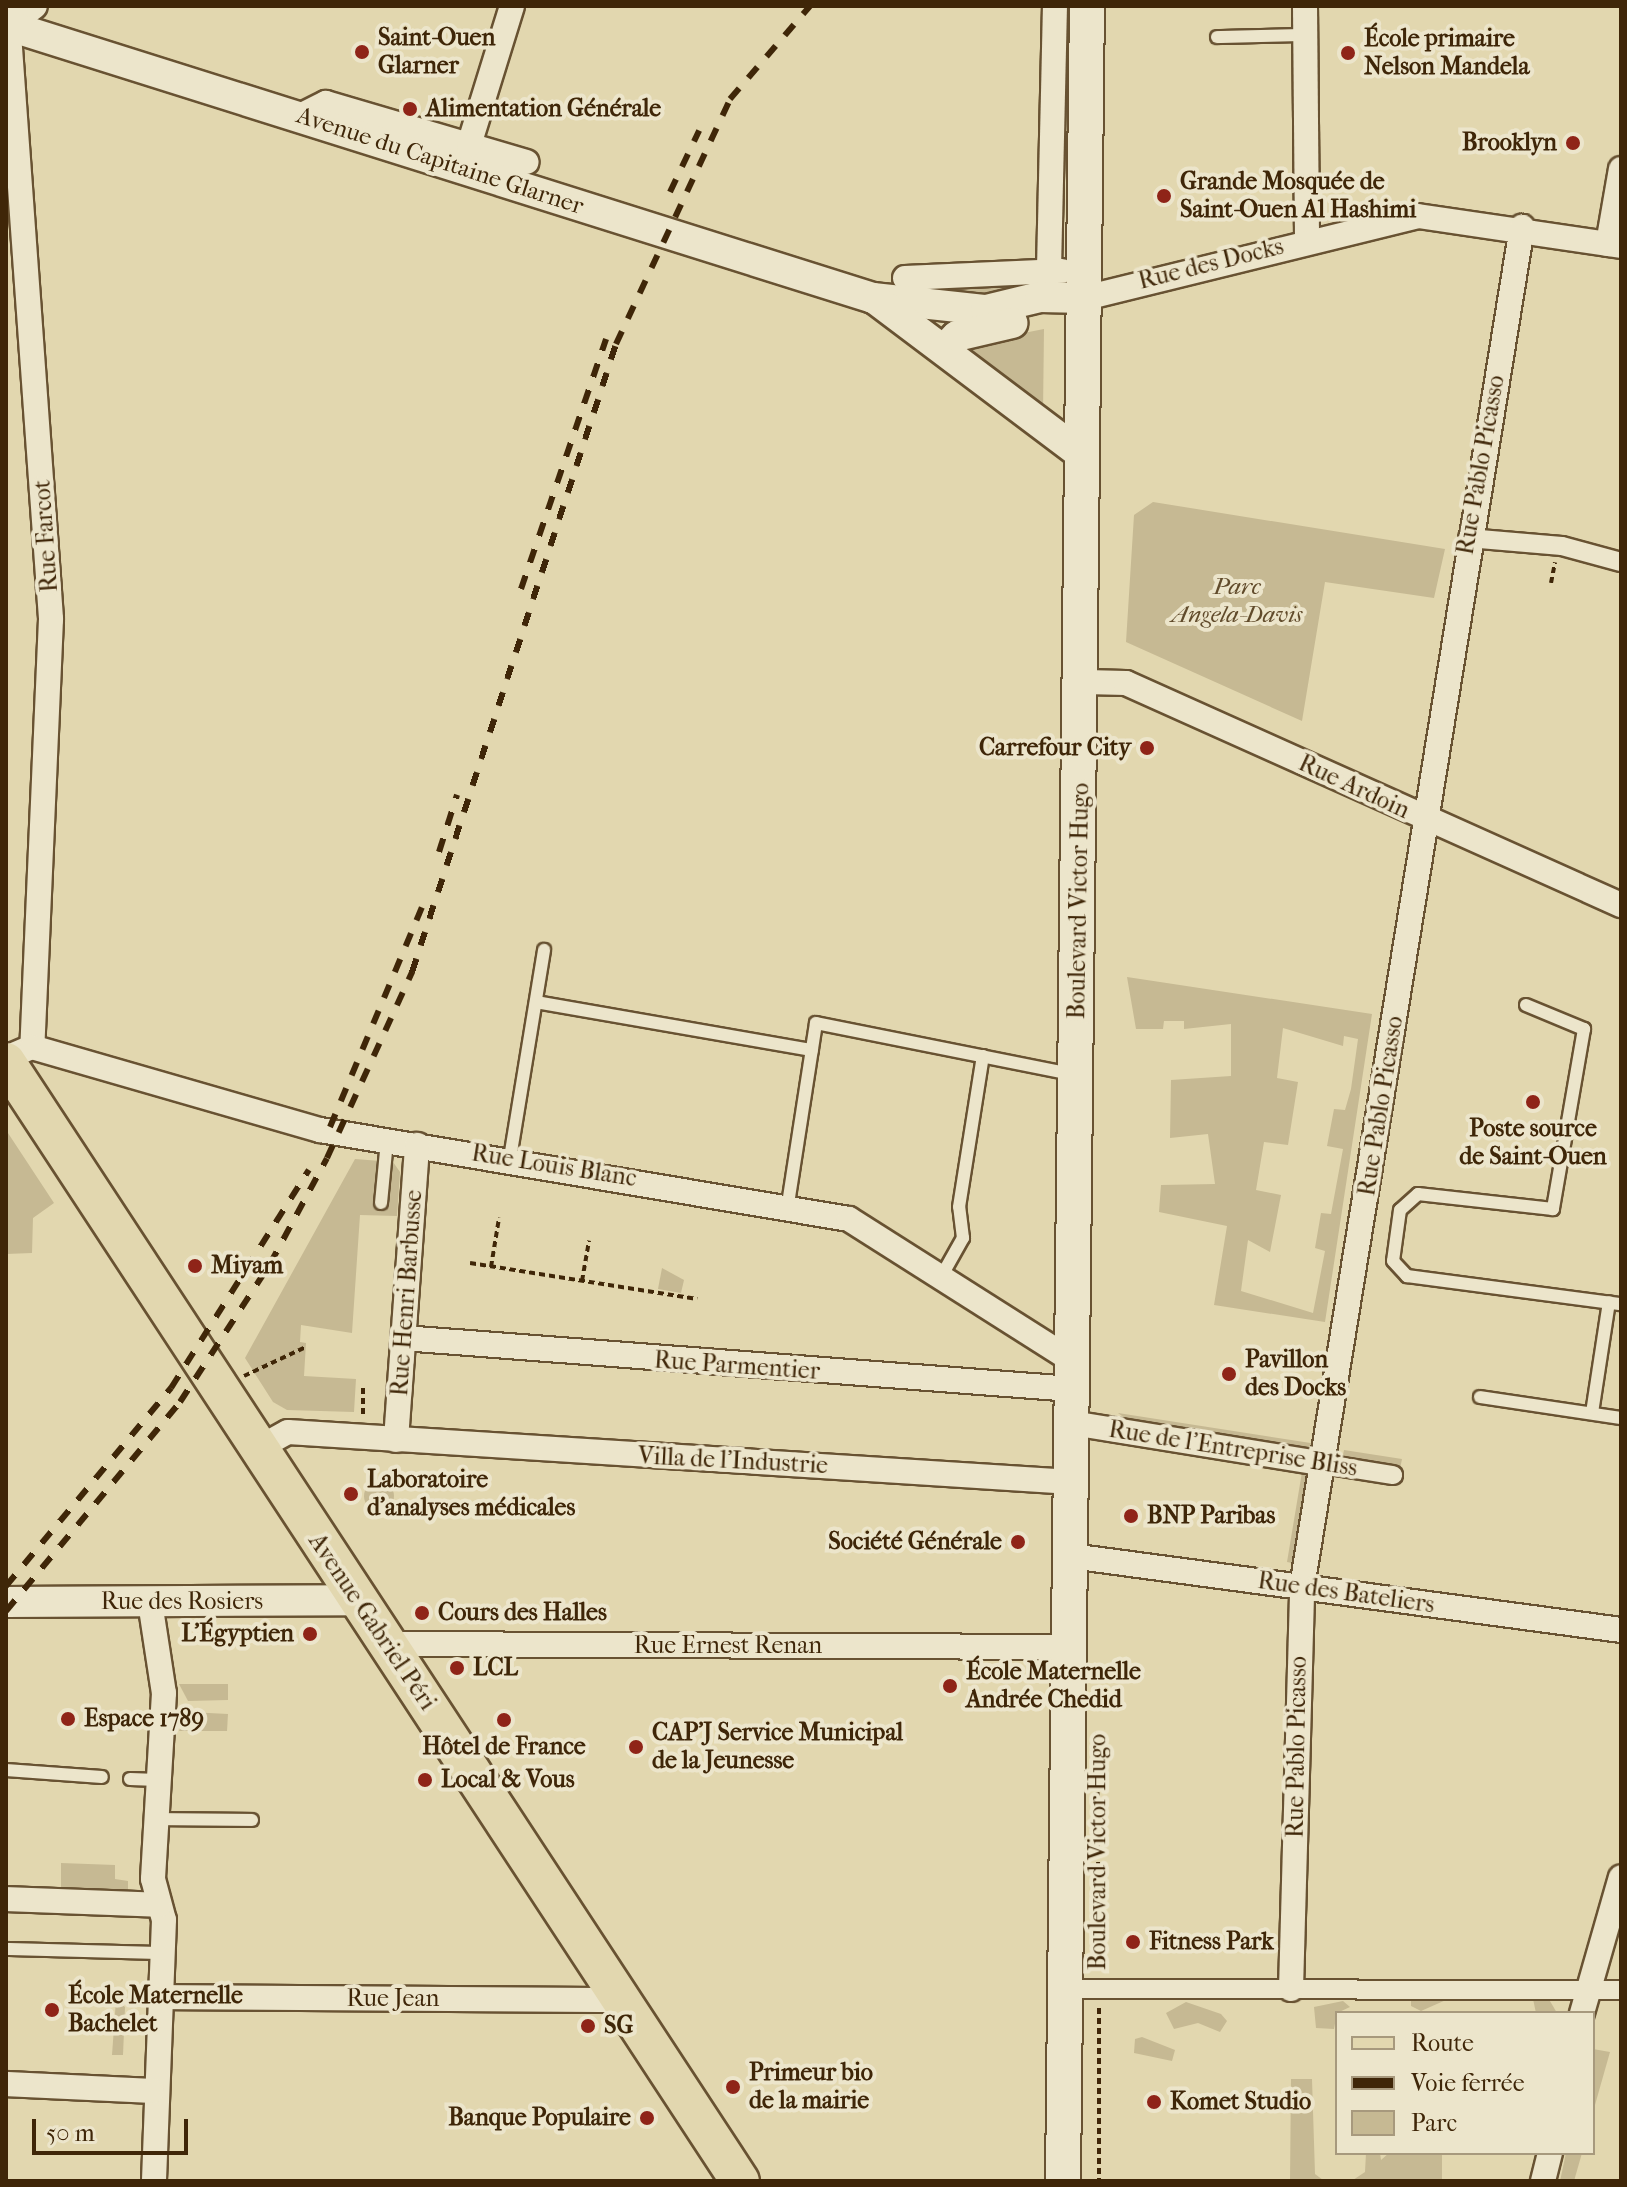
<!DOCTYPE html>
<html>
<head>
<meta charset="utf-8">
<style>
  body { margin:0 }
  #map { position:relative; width:1627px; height:2187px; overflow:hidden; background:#e2d7af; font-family:"IM FELL French Canon",serif }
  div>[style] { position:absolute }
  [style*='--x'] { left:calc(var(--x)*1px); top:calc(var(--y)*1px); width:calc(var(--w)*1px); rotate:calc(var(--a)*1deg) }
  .green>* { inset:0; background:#c6b993 }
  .round { border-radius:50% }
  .path>* { height:4px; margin-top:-2px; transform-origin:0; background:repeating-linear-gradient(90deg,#3f2608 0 6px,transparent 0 10px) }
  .roads { filter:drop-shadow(2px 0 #685232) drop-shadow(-2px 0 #685232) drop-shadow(0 2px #685232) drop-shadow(0 -2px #685232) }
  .service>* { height:12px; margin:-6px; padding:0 6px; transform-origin:6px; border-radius:6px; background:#ece5cb }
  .pedestrian>* { height:18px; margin:-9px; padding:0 9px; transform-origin:9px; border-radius:9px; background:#ece5cb }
  .minor>* { height:24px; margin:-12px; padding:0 12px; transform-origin:12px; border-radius:12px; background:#ece5cb }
  .tertiary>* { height:30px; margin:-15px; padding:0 15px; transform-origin:15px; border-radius:15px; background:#ece5cb }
  .secondary>* { height:34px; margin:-17px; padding:0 17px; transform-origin:17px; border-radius:17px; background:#ece5cb }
  .primary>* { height:38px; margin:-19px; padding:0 19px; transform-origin:19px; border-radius:19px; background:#e2d7af }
  .rail>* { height:6px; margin-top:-3px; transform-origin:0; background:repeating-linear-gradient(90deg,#3f2608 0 14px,transparent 0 28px) }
  .dots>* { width:22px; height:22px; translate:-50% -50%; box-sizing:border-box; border:4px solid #ece5cb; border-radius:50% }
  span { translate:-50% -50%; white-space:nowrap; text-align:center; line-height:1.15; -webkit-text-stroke:8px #ece5cb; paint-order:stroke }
  .poi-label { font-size:24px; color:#3f2608; font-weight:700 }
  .left { translate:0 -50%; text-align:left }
  .right { translate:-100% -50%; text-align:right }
  .street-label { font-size:24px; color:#3f2608 }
  .park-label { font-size:24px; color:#614b2b; font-style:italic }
  .frame { position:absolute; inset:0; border:8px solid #3f2608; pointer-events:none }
  .legend { position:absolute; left:1335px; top:2011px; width:260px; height:144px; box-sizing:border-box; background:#ece5cb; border:2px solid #a7997d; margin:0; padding:10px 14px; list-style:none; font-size:24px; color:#3f2608 }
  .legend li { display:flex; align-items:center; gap:16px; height:40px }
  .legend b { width:40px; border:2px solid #a7997d }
  .scale { position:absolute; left:32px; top:2119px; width:156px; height:36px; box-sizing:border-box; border:4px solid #3f2608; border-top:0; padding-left:10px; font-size:24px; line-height:28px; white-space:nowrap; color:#3f2608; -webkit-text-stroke:6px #ece5cb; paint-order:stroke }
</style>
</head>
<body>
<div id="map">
  <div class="green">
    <div style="clip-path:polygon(1032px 282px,1030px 292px,953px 302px,961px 286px)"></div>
    <div style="clip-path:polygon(1044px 329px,1043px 412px,965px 354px,972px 343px)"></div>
    <div style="clip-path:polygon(1153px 502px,1445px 549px,1434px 598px,1325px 582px,1302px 721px,1126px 642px,1134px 515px)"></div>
    <div style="clip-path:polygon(evenodd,1127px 977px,1372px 1014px,1325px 1322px,1214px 1305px,1227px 1226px,1159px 1212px,1161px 1185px,1215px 1184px,1208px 1134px,1170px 1138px,1171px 1080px,1231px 1076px,1231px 1024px,1184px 1029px,1184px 1021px,1164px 1021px,1163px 1029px,1136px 1029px,1127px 977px,1283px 1028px,1343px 1046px,1344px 1036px,1358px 1039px,1351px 1089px,1345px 1110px,1334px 1109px,1327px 1146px,1343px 1149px,1331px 1214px,1321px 1213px,1315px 1248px,1325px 1251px,1313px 1313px,1241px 1291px,1248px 1240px,1270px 1252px,1281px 1195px,1256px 1190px,1264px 1142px,1288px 1145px,1298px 1082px,1277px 1078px,1283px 1028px)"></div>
    <div style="clip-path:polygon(6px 1130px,54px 1203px,33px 1218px,32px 1253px,6px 1254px)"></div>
    <div style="clip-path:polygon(355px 1159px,393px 1162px,400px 1172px,397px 1216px,360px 1215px,352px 1333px,301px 1325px,300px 1342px,306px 1343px,304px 1376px,356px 1379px,354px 1412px,287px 1410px,273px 1402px,245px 1358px)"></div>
    <div style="clip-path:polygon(662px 1268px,684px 1280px,681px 1293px,658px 1289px)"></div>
    <div style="clip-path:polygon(1118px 1413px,1317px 1444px,1315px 1455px,1134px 1425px)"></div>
    <div style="clip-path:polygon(1344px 1450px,1402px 1459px,1400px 1469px,1342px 1460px)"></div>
    <div style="clip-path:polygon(1302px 1472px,1312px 1473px,1297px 1564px,1287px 1562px)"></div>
    <div class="round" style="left:364px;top:1481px;width:30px;height:30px"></div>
    <div style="clip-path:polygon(179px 1684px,228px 1684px,228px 1700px,188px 1701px)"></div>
    <div style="clip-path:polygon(189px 1712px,228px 1714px,227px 1731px,179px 1731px)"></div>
    <div style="clip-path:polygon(61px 1863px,115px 1865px,115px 1879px,128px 1881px,128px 1897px,61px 1894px)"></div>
    <div style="clip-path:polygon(1411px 1994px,1455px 1996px,1421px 2011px,1411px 2006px)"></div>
    <div style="clip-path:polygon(1547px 1996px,1557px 2013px,1536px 2013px,1533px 1999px)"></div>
    <div style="clip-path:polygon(116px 2000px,125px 2007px,123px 2055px,112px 2055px)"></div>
    <div style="clip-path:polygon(1343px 2001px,1350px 2007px,1337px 2013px,1334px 2029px,1316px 2028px,1314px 2007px)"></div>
    <div style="clip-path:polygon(1186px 2002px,1221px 2014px,1227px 2021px,1220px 2032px,1198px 2023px,1174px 2029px,1166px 2013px)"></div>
    <div style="clip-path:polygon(1142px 2037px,1175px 2050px,1172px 2061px,1134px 2053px,1135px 2039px)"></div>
    <div style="clip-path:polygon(1593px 2049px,1610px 2052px,1593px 2112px)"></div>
    <div style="clip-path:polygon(1291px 2079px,1312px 2079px,1315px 2174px,1323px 2180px,1353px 2180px,1365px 2172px,1366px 2153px,1380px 2153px,1381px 2160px,1389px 2153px,1442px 2153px,1442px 2181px,1290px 2181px)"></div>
    <div style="clip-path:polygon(1566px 2153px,1582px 2153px,1574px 2181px,1560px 2181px)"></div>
  </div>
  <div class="path">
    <div style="--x:1551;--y:583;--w:21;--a:-79"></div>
    <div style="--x:470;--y:1263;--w:230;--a:9"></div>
    <div style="--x:491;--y:1267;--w:50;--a:-80.7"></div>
    <div style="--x:582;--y:1281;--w:41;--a:-80.1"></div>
    <div style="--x:244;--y:1376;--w:68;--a:-25.1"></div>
    <div style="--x:363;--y:1414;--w:29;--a:-90"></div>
    <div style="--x:1097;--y:1732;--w:239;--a:89.5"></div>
    <div style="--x:1099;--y:2008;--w:173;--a:90"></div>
  </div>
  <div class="roads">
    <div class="service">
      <div style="--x:1217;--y:37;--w:88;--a:-1.3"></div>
      <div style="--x:536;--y:1002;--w:280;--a:9.9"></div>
      <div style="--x:1526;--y:1005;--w:63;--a:22.5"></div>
      <div style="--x:1584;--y:1029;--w:183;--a:99.8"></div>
      <div style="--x:1553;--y:1209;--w:136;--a:-173.7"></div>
      <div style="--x:1418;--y:1194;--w:24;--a:138"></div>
      <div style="--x:1400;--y:1210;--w:51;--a:97.8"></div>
      <div style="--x:1393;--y:1261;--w:21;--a:47"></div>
      <div style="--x:1407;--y:1276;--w:216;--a:7.5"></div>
      <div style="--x:510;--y:1158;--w:211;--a:-80.7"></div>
      <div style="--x:381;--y:1203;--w:62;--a:-84.5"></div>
      <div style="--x:788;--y:1204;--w:183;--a:-81.2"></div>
      <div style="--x:816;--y:1023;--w:261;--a:11.3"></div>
      <div style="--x:941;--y:1277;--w:45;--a:-60.6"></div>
      <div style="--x:963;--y:1238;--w:31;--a:-97"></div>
      <div style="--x:959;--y:1207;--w:153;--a:-81"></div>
      <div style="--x:1480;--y:1397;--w:143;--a:8.5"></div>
      <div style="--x:1592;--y:1413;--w:112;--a:-81.3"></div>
      <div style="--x:6;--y:1770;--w:96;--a:4.2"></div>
      <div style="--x:130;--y:1779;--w:28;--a:2"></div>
      <div style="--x:156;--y:1819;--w:96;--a:0.6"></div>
      <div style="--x:6;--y:1949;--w:156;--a:1.5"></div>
    </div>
    <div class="pedestrian">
      <div style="--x:1468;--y:538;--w:94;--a:4.9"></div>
      <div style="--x:1562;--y:546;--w:61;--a:15.2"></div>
      <div style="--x:1324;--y:1464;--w:70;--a:9.1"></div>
      <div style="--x:1066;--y:1989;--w:555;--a:0.1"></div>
    </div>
    <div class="minor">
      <div style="--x:7;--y:6;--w:615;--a:85.89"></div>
      <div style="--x:51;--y:619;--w:428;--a:92.5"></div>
      <div style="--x:1305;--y:6;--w:235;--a:89.5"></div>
      <div style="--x:6;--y:28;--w:36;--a:-37"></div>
      <div style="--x:300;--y:116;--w:29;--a:-27"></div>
      <div style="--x:326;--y:103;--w:209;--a:16.4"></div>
      <div style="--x:469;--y:145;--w:145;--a:-72.8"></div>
      <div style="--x:1608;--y:244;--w:76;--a:-80.2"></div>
      <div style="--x:1049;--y:269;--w:263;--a:-88.7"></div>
      <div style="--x:905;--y:278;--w:157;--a:-2.6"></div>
      <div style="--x:1085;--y:298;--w:343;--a:-13.8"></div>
      <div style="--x:1418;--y:216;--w:205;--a:8.4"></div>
      <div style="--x:1085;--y:682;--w:41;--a:1.4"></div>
      <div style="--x:1126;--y:683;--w:543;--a:24.16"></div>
      <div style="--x:6;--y:1058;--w:28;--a:-23"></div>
      <div style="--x:32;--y:1047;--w:300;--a:16.1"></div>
      <div style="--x:320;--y:1130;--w:536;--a:9.55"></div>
      <div style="--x:849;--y:1219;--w:265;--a:32.4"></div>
      <div style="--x:403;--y:1338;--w:671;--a:4.36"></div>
      <div style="--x:1072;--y:1423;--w:255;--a:9.2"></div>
      <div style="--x:396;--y:1440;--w:296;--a:-85.9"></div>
      <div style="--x:257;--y:1449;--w:35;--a:-29"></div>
      <div style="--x:288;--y:1432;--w:785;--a:3.65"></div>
      <div style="--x:1071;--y:1556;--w:555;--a:7.66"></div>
      <div style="--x:150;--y:1602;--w:92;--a:81.3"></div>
      <div style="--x:164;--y:1693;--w:186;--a:93.4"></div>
      <div style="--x:153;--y:1879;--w:42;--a:75"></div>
      <div style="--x:164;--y:1920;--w:261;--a:92.2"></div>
      <div style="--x:386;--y:1644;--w:683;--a:0.25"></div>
      <div style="--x:6;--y:1899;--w:153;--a:2.2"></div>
      <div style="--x:1291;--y:1989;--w:402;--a:-88.4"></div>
      <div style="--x:1302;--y:1587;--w:1378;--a:-80.81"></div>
      <div style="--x:162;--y:1997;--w:462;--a:0.4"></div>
      <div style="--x:1582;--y:2013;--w:141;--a:-74"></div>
      <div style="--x:6;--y:2084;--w:146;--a:2.7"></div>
      <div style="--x:1543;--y:2181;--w:29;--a:-76"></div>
    </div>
    <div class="tertiary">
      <div style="--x:6;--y:25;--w:909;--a:17.48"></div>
      <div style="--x:873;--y:298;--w:114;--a:6.1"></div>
      <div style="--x:986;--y:310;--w:56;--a:-13.5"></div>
      <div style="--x:1040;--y:297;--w:45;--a:1.3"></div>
      <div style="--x:878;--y:301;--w:256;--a:37"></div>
      <div style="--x:945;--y:348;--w:17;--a:-45"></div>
      <div style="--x:957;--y:336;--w:57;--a:-13.3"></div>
      <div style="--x:6;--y:1602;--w:352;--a:-0.3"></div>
    </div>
    <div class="secondary">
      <div style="--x:1063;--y:2181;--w:2175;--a:-89.37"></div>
    </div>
    <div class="primary">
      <div style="--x:6;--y:1062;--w:1338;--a:56.74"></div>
    </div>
  </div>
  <div class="rail">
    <div style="--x:670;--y:192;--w:68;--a:-64.6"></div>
    <div style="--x:521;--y:589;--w:264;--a:-71.2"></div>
    <div style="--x:439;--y:852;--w:60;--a:-72.5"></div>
    <div style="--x:330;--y:1127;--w:244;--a:-67.3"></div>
    <div style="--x:6;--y:1586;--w:258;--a:-50.2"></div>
    <div style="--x:171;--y:1388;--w:258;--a:-57.7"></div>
    <div style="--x:6;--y:1611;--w:272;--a:-50.2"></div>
    <div style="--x:180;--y:1402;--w:165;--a:-56.9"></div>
    <div style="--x:270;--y:1264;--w:120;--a:-61.7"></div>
    <div style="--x:327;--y:1158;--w:205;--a:-65.4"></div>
    <div style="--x:412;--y:972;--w:660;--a:-72"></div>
    <div style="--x:616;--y:344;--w:270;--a:-65"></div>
    <div style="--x:730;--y:99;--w:123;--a:-49.3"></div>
  </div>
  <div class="dots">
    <div style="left:362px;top:52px;background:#8f2418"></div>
    <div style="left:1348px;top:53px;background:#8f2418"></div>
    <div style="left:410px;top:109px;background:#8f2418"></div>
    <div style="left:1573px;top:143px;background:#8f2418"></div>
    <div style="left:1164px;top:196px;background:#8f2418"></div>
    <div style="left:1147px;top:748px;background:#8f2418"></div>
    <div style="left:1533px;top:1102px;background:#8f2418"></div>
    <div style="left:195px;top:1266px;background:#8f2418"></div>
    <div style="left:1229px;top:1374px;background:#8f2418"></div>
    <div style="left:351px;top:1494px;background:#8f2418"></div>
    <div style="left:1131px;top:1516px;background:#8f2418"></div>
    <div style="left:1018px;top:1542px;background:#8f2418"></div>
    <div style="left:422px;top:1613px;background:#8f2418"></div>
    <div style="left:310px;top:1634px;background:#8f2418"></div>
    <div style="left:457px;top:1668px;background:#8f2418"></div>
    <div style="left:950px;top:1686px;background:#8f2418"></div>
    <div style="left:68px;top:1719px;background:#8f2418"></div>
    <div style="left:504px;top:1720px;background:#8f2418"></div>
    <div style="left:636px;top:1747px;background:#8f2418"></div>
    <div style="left:425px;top:1780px;background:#8f2418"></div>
    <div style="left:1133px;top:1942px;background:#8f2418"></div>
    <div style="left:52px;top:2010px;background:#8f2418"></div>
    <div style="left:588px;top:2026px;background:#8f2418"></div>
    <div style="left:733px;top:2087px;background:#8f2418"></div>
    <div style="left:1154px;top:2102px;background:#8f2418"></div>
    <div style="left:647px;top:2118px;background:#8f2418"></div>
  </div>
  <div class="poi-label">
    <span class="left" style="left:378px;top:52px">Saint-Ouen<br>Glarner</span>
    <span class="left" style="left:1364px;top:53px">École primaire<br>Nelson Mandela</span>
    <span class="left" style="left:426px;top:109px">Alimentation Générale</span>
    <span class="right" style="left:1557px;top:143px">Brooklyn</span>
    <span class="left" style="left:1180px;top:196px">Grande Mosquée de<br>Saint-Ouen Al Hashimi</span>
    <span class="right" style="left:1131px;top:748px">Carrefour City</span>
    <span style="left:1533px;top:1143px">Poste source<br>de Saint-Ouen</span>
    <span class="left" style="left:211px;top:1266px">Miyam</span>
    <span class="left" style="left:1245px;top:1374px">Pavillon<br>des Docks</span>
    <span class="left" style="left:367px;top:1494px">Laboratoire<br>d'analyses médicales</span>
    <span class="left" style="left:1147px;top:1516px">BNP Paribas</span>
    <span class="right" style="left:1002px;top:1542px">Société Générale</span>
    <span class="left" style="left:438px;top:1613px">Cours des Halles</span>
    <span class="right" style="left:294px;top:1634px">L'Égyptien</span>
    <span class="left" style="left:473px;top:1668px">LCL</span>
    <span class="left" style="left:966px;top:1686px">École Maternelle<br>Andrée Chedid</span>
    <span class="left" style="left:84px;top:1719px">Espace 1789</span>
    <span class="left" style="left:652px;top:1747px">CAP'J Service Municipal<br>de la Jeunesse</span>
    <span style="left:504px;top:1747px">Hôtel de France</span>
    <span class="left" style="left:441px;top:1780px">Local &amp; Vous</span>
    <span class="left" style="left:1149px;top:1942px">Fitness Park</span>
    <span class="left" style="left:68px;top:2010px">École Maternelle<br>Bachelet</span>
    <span class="left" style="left:604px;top:2026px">SG</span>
    <span class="left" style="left:749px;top:2087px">Primeur bio<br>de la mairie</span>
    <span class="left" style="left:1170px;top:2102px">Komet Studio</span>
    <span class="right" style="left:631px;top:2118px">Banque Populaire</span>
  </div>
  <div class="street-label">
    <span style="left:440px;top:161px;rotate:18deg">Avenue du Capitaine Glarner</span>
    <span style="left:1211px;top:264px;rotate:-14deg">Rue des Docks</span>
    <span style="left:1481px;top:465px;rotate:-80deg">Rue Pablo Picasso</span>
    <span style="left:46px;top:536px;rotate:-94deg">Rue Farcot</span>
    <span style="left:1354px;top:787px;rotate:25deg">Rue Ardoin</span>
    <span style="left:1079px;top:901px;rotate:-89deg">Boulevard Victor Hugo</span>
    <span style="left:1381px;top:1106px;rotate:-81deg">Rue Pablo Picasso</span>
    <span style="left:554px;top:1166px;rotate:9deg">Rue Louis Blanc</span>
    <span style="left:407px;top:1293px;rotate:-86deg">Rue Henri Barbusse</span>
    <span style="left:737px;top:1366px;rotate:4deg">Rue Parmentier</span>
    <span style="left:1233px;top:1449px;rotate:9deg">Rue de l'Entreprise Bliss</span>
    <span style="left:733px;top:1461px;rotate:3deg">Villa de l'Industrie</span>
    <span style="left:1346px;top:1593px;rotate:8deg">Rue des Bateliers</span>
    <span style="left:182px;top:1602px">Rue des Rosiers</span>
    <span style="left:372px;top:1622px;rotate:56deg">Avenue Gabriel Péri</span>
    <span style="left:728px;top:1646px">Rue Ernest Renan</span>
    <span style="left:1297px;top:1747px;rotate:-89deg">Rue Pablo Picasso</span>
    <span style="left:1098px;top:1852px;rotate:-90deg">Boulevard Victor Hugo</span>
    <span style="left:393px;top:1999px">Rue Jean</span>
  </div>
  <div class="park-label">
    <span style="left:1237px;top:601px">Parc<br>Angela-Davis</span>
  </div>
  <div class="frame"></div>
  <ul class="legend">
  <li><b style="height:10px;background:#e2d7af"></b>Route</li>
  <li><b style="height:10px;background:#3f2608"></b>Voie ferrée</li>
  <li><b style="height:22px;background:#c6b993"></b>Parc</li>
  </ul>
  <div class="scale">50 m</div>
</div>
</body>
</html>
